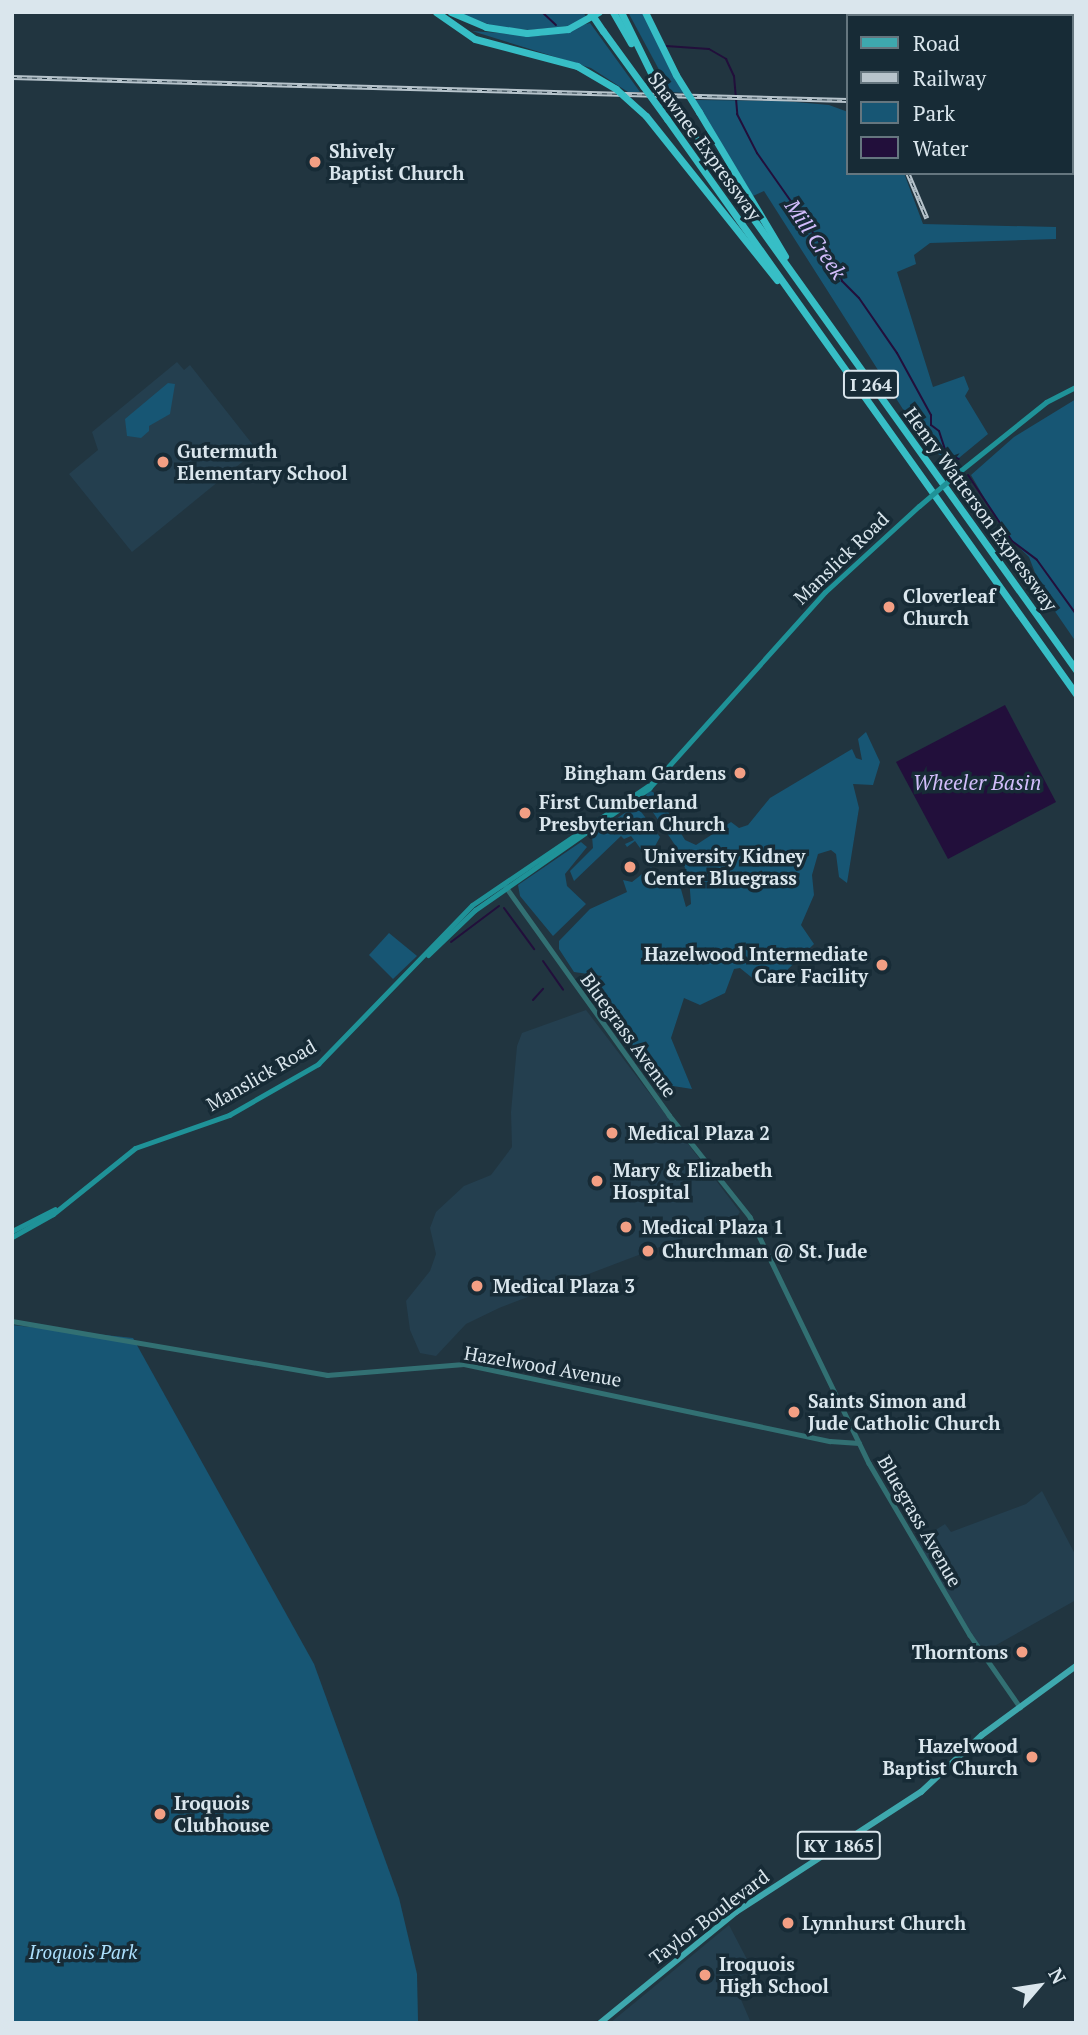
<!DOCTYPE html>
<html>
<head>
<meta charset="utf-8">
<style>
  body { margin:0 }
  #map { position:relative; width:1088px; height:2035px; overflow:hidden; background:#213540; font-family:"PT Serif",serif }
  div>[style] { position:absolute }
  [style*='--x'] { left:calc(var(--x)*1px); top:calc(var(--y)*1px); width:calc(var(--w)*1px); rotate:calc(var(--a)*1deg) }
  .built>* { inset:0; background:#243f4f }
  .green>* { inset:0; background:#175674 }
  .water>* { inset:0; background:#220f3b }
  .stream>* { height:2px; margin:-1px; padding:0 1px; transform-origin:1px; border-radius:1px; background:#220f3b }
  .tertiary>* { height:4.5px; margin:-2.25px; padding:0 2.25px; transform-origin:2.25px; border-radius:2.25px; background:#327073 }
  .secondary>* { height:5px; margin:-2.5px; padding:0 2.5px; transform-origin:2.5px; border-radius:2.5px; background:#1f9298 }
  .primary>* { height:6px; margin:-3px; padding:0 3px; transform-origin:3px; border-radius:3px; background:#3ea8ae }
  .motorway>* { height:7px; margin:-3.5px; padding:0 3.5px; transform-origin:3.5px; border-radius:3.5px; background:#37bec6 }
  .rail>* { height:4.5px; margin-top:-2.25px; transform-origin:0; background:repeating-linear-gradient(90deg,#172b36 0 5px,#b7c4cc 0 10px); box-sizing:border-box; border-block:2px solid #b7c4cc }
  .secondary-bridge>* { height:5px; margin:-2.5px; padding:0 2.5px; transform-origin:2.5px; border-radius:2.5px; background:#1f9298 }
  .motorway-bridge>* { height:7px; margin:-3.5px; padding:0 3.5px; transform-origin:3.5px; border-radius:3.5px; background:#37bec6 }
  .dots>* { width:19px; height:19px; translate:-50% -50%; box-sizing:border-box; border:4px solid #172b36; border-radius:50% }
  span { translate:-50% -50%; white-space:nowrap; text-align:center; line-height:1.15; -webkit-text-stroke:7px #172b36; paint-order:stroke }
  .shield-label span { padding:2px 5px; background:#172b36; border:2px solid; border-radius:5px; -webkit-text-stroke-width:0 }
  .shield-label { font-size:18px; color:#dae6ed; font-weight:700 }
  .street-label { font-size:19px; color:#dae6ed }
  .poi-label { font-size:19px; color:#dae6ed; font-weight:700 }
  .left { translate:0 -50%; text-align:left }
  .right { translate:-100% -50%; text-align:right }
  .park-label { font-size:19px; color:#acdffc; font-style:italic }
  .water-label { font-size:21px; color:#d2bdfb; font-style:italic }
  .frame { position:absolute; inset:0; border:14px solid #dae6ed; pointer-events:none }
  .legend { position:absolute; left:846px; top:14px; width:228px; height:161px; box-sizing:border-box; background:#172b36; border:2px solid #65767f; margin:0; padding:9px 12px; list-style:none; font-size:21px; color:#dae6ed }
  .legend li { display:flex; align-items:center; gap:14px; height:35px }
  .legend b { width:35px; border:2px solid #65767f }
  .north { position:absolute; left:1004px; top:1951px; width:70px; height:70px; -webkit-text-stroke:5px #172b36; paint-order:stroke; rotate:61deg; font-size:19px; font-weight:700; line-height:28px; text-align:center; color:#dae6ed }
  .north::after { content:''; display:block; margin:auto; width:24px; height:32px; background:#dae6ed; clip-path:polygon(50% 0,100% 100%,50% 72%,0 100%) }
</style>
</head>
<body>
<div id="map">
  <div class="built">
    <div style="clip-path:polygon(177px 362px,184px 370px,190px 365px,257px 450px,132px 552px,69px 474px,98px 450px,92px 432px)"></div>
    <div style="clip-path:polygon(586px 1010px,740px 1212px,736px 1218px,499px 1308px,466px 1324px,436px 1356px,420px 1353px,410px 1330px,406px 1301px,430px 1271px,436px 1254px,430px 1228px,436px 1212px,464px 1186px,491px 1175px,512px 1147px,511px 1112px,517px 1046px,522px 1033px)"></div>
    <div style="clip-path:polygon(1042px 1491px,1076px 1556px,1076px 1600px,982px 1653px,915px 1543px,945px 1524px,951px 1532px,1026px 1504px)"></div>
    <div style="clip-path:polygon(729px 1925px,752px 1969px,733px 1981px,751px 2023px,610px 2023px)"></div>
  </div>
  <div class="green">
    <div style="clip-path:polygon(456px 12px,583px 12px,587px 18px,569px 26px,529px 30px,496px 27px)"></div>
    <div style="clip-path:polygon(628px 12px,642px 12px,684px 93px,671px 92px)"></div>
    <div style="clip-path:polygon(590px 23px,640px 92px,628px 92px,591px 68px,472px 31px,541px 36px)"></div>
    <div style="clip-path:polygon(695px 100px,784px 101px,829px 105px,848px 112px,848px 173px,904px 173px,923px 224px,1056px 227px,1056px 239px,930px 243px,914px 255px,916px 264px,897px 272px,933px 387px,964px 376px,969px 389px,965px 396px,988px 434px,954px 462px,938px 454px,913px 425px,764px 191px,753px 196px)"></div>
    <div style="clip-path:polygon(168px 383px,175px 384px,170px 414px,149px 426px,149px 431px,141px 438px,127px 436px,125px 419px)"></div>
    <div style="clip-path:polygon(1076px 399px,1076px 642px,1043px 594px,1029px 557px,1006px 535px,971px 475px,1014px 437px)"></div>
    <div style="clip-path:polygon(866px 732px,880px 762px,873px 785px,853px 784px,859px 808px,847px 883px,839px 877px,836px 854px,831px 850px,818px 854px,812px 875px,814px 895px,801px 925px,814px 944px,783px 974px,761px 985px,740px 968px,734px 969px,725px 993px,700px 1005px,684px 998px,671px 1038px,692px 1089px,673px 1086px,661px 1092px,590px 992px,602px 976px,574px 972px,559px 949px,559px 941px,590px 909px,627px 892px,623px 880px,632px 882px,651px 867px,661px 875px,677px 875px,686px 907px,691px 904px,689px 877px,675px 845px,644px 799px,649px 790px,658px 795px,685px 840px,696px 845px,731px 822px,739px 828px,748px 825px,770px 798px,852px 749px,856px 758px,862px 760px,858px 739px)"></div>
    <div style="clip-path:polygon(636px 805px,660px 837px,648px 859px,635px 841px,627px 847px,625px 844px,634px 840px,631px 836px,624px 839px,621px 836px,574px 881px,570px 871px,593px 848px,592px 836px)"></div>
    <div style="clip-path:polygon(581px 842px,587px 847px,565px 874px,567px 886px,586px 904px,553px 936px,520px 896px,518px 885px)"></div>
    <div style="clip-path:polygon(389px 933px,417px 956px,393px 979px,369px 955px)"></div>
    <div style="clip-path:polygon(12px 1325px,133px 1338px,314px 1664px,399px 1898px,417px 1974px,418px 2021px,12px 2023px)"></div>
  </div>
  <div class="water">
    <div style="clip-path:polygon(1005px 705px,1056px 802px,948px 859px,896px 762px)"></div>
  </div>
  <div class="stream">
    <div style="--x:542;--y:12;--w:19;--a:43"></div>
    <div style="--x:666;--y:46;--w:43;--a:4"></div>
    <div style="--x:709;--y:49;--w:20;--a:30"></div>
    <div style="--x:726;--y:59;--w:19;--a:65"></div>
    <div style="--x:734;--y:76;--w:38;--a:85"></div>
    <div style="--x:737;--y:114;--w:44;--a:62.9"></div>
    <div style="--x:757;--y:153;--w:139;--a:54.9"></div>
    <div style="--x:837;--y:267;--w:15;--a:70"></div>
    <div style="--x:842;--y:281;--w:24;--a:45"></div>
    <div style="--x:859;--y:298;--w:67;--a:55.4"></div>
    <div style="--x:897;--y:353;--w:71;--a:61.3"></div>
    <div style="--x:931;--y:415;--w:10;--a:90"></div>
    <div style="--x:931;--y:425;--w:10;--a:37"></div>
    <div style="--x:939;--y:431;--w:23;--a:72"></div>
    <div style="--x:946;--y:453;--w:14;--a:25"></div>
    <div style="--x:968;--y:475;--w:79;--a:56.3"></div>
    <div style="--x:1012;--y:541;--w:31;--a:37"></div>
    <div style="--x:1037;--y:560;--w:67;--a:54.2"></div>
    <div style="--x:504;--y:908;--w:51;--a:53.8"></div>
    <div style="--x:451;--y:942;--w:60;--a:-36.9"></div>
    <div style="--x:543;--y:961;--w:35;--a:55"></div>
    <div style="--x:533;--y:1000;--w:15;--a:-48"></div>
  </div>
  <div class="tertiary">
    <div style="--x:506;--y:887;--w:280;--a:54.4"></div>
    <div style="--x:669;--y:1115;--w:130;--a:51.5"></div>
    <div style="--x:750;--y:1217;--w:273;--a:64.2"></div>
    <div style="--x:869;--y:1463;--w:199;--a:59.6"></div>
    <div style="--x:970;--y:1635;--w:88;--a:55.2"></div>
    <div style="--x:12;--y:1321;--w:320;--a:9.7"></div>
    <div style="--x:327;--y:1375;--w:137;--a:-4.6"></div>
    <div style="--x:464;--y:1364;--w:374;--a:11.9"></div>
    <div style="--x:830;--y:1441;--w:29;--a:4"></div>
  </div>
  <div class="secondary">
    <div style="--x:960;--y:471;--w:110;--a:-38.7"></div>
    <div style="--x:1046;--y:402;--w:34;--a:-27"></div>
    <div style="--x:428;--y:955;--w:65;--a:-43.8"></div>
    <div style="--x:475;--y:910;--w:213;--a:-35"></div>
    <div style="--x:649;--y:788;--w:263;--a:-48.1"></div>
    <div style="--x:825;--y:592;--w:127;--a:-42.5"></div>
    <div style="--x:12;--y:1231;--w:48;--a:-27.1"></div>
    <div style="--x:12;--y:1237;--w:47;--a:-29.3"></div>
    <div style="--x:53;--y:1214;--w:105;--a:-38.8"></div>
    <div style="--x:135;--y:1148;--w:100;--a:-19.3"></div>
    <div style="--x:229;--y:1115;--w:103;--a:-29.8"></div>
    <div style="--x:318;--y:1064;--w:221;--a:-45.9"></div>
    <div style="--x:472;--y:905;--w:221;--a:-34.1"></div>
  </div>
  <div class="primary">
    <div style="--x:600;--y:2023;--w:176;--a:-39.2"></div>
    <div style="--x:736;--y:1912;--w:221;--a:-33"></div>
    <div style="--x:921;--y:1792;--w:83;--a:-43.1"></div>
    <div style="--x:982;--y:1735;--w:117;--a:-36.3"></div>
  </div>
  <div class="motorway">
    <div style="--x:436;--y:12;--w:47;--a:34.7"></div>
    <div style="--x:475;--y:39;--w:106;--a:14.8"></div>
    <div style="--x:577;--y:66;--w:45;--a:30.5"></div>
    <div style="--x:451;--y:12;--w:38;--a:23"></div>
    <div style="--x:486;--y:27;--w:41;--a:8.3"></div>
    <div style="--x:527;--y:33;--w:41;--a:-5.6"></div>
    <div style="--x:568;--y:29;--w:35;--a:-29"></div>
    <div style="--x:613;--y:12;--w:36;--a:60"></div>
    <div style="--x:621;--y:12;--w:70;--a:63.8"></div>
    <div style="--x:645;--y:12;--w:70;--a:63.8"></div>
    <div style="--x:603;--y:31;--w:68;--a:54"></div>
    <div style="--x:677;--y:112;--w:686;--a:54.43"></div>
    <div style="--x:699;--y:112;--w:168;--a:59.2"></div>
    <div style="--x:646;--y:116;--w:210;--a:51.4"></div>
    <div style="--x:667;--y:119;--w:706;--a:54.58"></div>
  </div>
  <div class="rail">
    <div style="--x:12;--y:77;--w:836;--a:1.58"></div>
    <div style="--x:1072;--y:106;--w:4;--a:0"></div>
    <div style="--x:908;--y:173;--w:49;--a:67.1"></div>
  </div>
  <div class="secondary-bridge">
    <div style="--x:919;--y:506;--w:54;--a:-40.5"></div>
  </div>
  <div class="motorway-bridge">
    <div style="--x:590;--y:12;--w:23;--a:56"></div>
    <div style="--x:652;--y:75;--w:45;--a:56"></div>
    <div style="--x:676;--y:75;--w:44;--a:58.1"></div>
    <div style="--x:643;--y:86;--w:41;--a:54"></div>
    <div style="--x:616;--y:89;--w:40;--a:42"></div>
  </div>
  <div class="dots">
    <div style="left:315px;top:162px;background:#f39f84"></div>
    <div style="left:163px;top:462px;background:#f39f84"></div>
    <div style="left:889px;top:607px;background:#f39f84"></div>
    <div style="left:740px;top:773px;background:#f39f84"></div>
    <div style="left:525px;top:813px;background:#f39f84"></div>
    <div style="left:630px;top:867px;background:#f39f84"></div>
    <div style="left:882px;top:965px;background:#f39f84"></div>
    <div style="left:612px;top:1133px;background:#f39f84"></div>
    <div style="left:597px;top:1181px;background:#f39f84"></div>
    <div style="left:626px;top:1227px;background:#f39f84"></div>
    <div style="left:648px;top:1251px;background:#f39f84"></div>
    <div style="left:477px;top:1286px;background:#f39f84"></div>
    <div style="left:794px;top:1412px;background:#f39f84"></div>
    <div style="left:1022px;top:1652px;background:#f39f84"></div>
    <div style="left:1032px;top:1757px;background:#f39f84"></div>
    <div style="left:160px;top:1814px;background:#f39f84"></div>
    <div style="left:788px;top:1923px;background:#f39f84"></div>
    <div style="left:705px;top:1975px;background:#f39f84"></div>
  </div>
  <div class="shield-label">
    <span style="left:871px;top:384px">I 264</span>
    <span style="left:839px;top:1845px">KY 1865</span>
  </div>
  <div class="street-label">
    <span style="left:705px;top:146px;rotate:54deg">Shawnee Expressway</span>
    <span style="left:981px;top:509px;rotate:54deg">Henry Watterson Expressway</span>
    <span style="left:841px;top:558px;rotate:-44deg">Manslick Road</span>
    <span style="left:629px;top:1035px;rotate:54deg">Bluegrass Avenue</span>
    <span style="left:261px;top:1075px;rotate:-30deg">Manslick Road</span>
    <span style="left:543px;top:1366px;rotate:10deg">Hazelwood Avenue</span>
    <span style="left:920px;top:1521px;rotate:60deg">Bluegrass Avenue</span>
    <span style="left:709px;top:1917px;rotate:-37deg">Taylor Boulevard</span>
  </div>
  <div class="poi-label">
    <span class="left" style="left:329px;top:162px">Shively<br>Baptist Church</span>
    <span class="left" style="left:177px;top:462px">Gutermuth<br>Elementary School</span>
    <span class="left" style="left:903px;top:607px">Cloverleaf<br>Church</span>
    <span class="right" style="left:726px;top:773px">Bingham Gardens</span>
    <span class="left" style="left:539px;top:813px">First Cumberland<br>Presbyterian Church</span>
    <span class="left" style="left:644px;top:867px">University Kidney<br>Center Bluegrass</span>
    <span class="right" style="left:868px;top:965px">Hazelwood Intermediate<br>Care Facility</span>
    <span class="left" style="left:628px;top:1133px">Medical Plaza 2</span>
    <span class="left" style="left:613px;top:1181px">Mary &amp; Elizabeth<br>Hospital</span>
    <span class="left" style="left:642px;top:1227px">Medical Plaza 1</span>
    <span class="left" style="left:662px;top:1251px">Churchman @ St. Jude</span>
    <span class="left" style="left:493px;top:1286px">Medical Plaza 3</span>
    <span class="left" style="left:808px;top:1412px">Saints Simon and<br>Jude Catholic Church</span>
    <span class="right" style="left:1008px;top:1652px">Thorntons</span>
    <span class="right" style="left:1018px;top:1757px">Hazelwood<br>Baptist Church</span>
    <span class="left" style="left:174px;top:1814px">Iroquois<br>Clubhouse</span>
    <span class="left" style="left:802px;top:1923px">Lynnhurst Church</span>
    <span class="left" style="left:719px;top:1975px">Iroquois<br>High School</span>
  </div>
  <div class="park-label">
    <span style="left:83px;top:1952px">Iroquois Park</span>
  </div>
  <div class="water-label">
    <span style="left:816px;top:239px;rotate:56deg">Mill Creek</span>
    <span style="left:977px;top:782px">Wheeler Basin</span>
  </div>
  <div class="frame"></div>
  <ul class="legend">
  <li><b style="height:9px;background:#3ea8ae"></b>Road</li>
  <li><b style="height:9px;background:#b7c4cc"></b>Railway</li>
  <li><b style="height:19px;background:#175674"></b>Park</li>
  <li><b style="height:19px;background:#220f3b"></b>Water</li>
  </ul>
  <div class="north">N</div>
</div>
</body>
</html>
